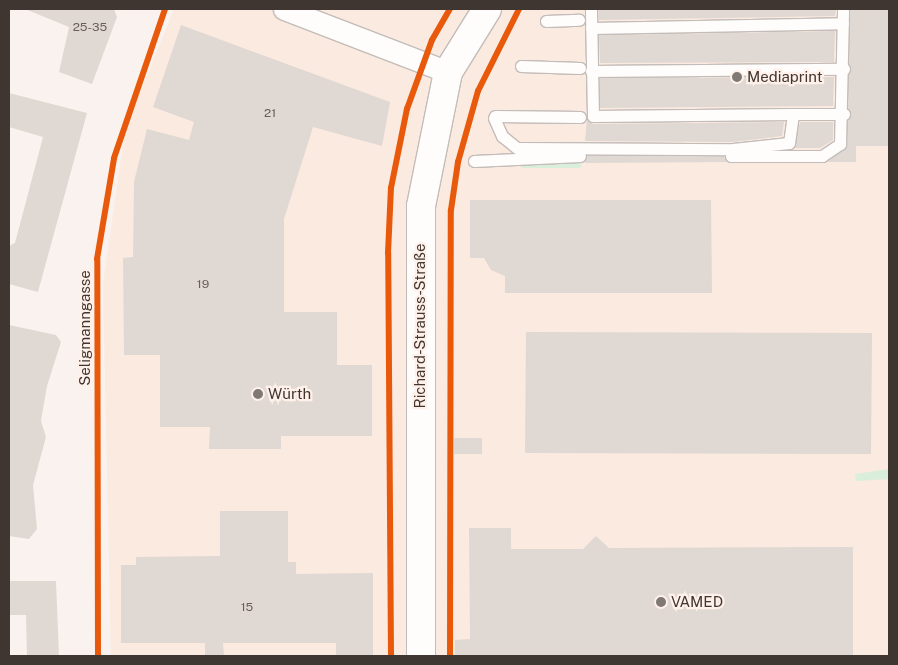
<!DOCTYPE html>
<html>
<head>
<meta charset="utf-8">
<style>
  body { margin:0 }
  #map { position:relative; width:898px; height:665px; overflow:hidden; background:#faf2ee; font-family:"Public Sans",sans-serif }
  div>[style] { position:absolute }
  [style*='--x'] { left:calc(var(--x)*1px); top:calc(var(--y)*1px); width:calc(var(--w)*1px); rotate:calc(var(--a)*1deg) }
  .built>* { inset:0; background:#fbeae0 }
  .green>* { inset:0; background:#d9efdb }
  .building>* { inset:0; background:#e0d8d3 }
  .roads { filter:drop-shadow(1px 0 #c3bcb8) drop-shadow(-1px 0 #c3bcb8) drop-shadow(0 1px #c3bcb8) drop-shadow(0 -1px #c3bcb8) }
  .lane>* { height:11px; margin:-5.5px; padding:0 5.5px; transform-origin:5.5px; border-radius:5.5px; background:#fefdfc }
  .street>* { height:21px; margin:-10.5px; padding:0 10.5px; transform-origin:10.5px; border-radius:10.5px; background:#fefdfc }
  .secondary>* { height:28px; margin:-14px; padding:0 14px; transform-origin:14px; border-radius:14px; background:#fefdfc }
  .cycleway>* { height:6px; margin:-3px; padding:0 3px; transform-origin:3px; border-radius:3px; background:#e8590c }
  .dots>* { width:14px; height:14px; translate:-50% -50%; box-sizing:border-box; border:2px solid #fff1e9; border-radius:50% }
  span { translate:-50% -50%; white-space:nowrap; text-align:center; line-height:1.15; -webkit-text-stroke:4.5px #fff1e9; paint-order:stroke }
  .number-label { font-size:12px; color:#675e5a }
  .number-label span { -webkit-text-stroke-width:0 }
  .poi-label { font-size:15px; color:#3f3631 }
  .left { translate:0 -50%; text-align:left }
  .street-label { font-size:15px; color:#3f3631 }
  .frame { position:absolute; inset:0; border:10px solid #3f3631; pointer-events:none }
</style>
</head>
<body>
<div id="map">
  <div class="built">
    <div style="clip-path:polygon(174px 9px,889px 9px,889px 656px,111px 656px,103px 284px,125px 130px)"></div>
  </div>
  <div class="green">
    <div style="clip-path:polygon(520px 161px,582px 161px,581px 168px,521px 168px)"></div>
    <div style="clip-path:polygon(889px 469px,889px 479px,856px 481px,855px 474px)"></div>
  </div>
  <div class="building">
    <div style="clip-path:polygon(25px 9px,114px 9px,117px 17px,92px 84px,59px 72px,69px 27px)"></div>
    <div style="clip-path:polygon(598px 9px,836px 9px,835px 16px,599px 20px)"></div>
    <div style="clip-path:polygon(850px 9px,889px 9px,889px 146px,856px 146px,856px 162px,827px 162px,847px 145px)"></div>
    <div style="clip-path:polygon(181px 25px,390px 102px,382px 146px,313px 127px,284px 219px,284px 312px,337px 312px,337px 365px,372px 365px,372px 436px,281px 436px,281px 449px,209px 449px,210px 427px,160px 427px,160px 355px,124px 355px,123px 258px,133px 257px,134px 182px,147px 129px,189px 140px,194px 122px,153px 107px)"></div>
    <div style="clip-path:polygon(835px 31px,834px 62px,600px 63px,599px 35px)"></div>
    <div style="clip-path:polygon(834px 77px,833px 106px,600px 108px,600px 78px)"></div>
    <div style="clip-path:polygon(9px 93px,87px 113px,38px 292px,9px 284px,9px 246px,15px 243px,43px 137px,9px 127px)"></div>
    <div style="clip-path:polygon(587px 120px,593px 124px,784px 122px,782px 136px,733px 142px,585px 141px)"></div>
    <div style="clip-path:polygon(800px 122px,833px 122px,833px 140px,820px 148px,794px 148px)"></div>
    <div style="clip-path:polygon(587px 156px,724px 156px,727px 162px,585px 163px)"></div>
    <div style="clip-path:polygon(470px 200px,711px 200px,712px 293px,505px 293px,505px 276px,491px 270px,484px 258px,470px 258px)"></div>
    <div style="clip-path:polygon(9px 325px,56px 335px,61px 342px,47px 386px,41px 421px,46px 437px,33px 485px,37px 529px,29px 539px,9px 536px)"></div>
    <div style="clip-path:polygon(526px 332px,872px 333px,871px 454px,525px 453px)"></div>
    <div style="clip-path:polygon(454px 438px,482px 438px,482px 454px,454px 454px)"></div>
    <div style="clip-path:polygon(220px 511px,288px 511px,288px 562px,296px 562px,296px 574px,373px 573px,373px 656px,336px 656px,336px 643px,223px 643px,224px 656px,205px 656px,205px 643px,121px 643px,121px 565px,136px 565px,136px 557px,220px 556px)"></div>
    <div style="clip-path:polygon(469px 528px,511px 528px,511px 549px,583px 549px,596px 536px,609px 548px,853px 547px,853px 656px,455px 656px,455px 640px,470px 639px)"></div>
    <div style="clip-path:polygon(9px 581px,56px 581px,59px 656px,27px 656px,26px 615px,9px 615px)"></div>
  </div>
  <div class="roads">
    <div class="lane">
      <div style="--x:546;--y:21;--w:33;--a:-2"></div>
      <div style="--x:591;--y:28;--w:252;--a:-1.1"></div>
      <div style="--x:521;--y:66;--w:59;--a:1.9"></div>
      <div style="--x:591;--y:71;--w:253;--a:-0.5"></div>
      <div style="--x:793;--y:114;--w:51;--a:0"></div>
      <div style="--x:495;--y:116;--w:85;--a:0.7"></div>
      <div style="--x:494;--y:118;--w:20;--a:66"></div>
      <div style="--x:502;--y:136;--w:19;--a:39"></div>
      <div style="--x:517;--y:148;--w:216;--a:0.3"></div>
      <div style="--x:733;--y:149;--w:56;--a:-6.1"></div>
      <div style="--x:789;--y:143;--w:29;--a:-82"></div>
      <div style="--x:793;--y:114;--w:200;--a:179.4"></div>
      <div style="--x:593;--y:116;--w:107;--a:-91.1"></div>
      <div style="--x:731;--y:156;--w:91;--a:0"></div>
      <div style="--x:822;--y:156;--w:22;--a:-34"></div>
      <div style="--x:840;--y:144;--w:135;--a:-88.7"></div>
      <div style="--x:474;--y:161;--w:106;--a:-2.7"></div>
    </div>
    <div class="street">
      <div style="--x:284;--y:9;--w:176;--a:21"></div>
    </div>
    <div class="secondary">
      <div style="--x:421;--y:656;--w:450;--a:-90"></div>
      <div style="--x:421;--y:206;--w:137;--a:-78.6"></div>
      <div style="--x:448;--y:72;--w:74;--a:-58.2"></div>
    </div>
  </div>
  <div class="cycleway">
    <div style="--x:98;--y:656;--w:397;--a:-90.1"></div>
    <div style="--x:97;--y:259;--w:102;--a:-80.4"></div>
    <div style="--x:114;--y:158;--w:157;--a:-71.1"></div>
    <div style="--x:391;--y:656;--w:403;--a:-90.4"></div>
    <div style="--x:388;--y:253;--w:65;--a:-87.4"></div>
    <div style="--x:391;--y:188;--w:81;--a:-78.6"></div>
    <div style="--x:407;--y:109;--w:73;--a:-70.1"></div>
    <div style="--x:432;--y:40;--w:36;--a:-60"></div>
    <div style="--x:450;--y:656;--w:446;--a:-89.9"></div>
    <div style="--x:451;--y:210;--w:49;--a:-81.7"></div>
    <div style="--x:458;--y:162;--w:74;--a:-74.3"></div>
    <div style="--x:478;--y:91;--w:92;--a:-63.4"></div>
  </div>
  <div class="dots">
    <div style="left:737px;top:77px;background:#807873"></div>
    <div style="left:258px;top:394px;background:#807873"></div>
    <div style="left:661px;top:602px;background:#807873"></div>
  </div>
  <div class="number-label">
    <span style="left:90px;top:28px">25-35</span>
    <span style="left:270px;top:114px">21</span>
    <span style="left:203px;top:285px">19</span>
    <span style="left:247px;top:608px">15</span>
  </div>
  <div class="poi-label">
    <span class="left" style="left:747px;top:77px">Mediaprint</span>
    <span class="left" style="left:268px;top:394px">Würth</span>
    <span class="left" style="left:671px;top:602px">VAMED</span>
  </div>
  <div class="street-label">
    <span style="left:420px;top:326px;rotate:-90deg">Richard-Strauss-Straße</span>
    <span style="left:85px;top:328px;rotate:-90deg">Seligmanngasse</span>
  </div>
  <div class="frame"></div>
</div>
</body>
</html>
